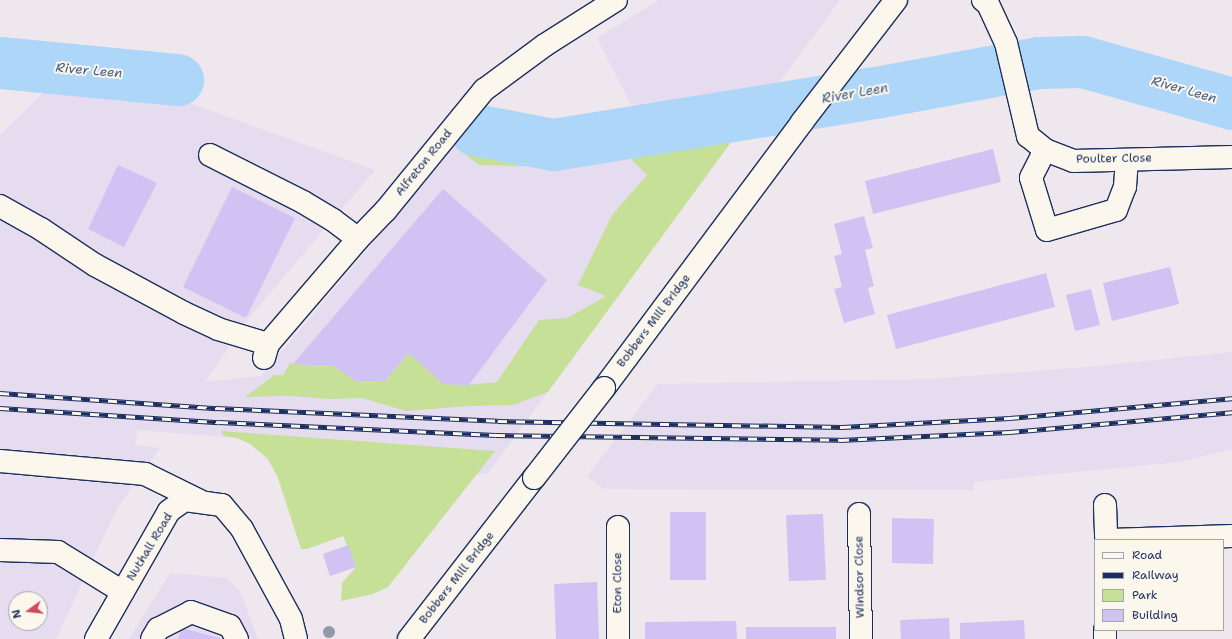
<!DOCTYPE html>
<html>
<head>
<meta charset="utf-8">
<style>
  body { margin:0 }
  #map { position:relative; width:1232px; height:639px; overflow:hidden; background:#eee7ee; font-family:"Shantell Sans",sans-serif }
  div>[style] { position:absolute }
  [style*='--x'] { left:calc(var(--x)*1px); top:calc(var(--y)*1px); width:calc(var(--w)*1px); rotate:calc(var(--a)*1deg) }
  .built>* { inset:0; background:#e5dcf0 }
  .green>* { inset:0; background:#c6e097 }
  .river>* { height:52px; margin:-26px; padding:0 26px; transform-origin:26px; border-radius:26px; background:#aed6f8 }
  .building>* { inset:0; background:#d1c2f4 }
  .roads { filter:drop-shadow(1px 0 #1b2f5e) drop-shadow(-1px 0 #1b2f5e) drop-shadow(0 1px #1b2f5e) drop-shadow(0 -1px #1b2f5e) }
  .minor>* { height:22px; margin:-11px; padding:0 11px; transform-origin:11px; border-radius:11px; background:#fbf7ec }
  .major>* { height:22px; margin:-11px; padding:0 11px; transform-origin:11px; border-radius:11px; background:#fbf7ec }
  .rail>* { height:4.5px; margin-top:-2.25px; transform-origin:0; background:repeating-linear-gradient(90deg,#fbf7ec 0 9px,#1b2f5e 0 18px); box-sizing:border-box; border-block:1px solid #1b2f5e }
  .bridges { filter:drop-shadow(1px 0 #1b2f5e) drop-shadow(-1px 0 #1b2f5e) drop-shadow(0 1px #1b2f5e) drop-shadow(0 -1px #1b2f5e) }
  .major-bridge>* { height:22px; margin:-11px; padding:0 11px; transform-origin:11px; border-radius:11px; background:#fbf7ec }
  .trees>* { width:12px; height:12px; margin:-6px; border-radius:50%; background:#929aa6 }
  span { translate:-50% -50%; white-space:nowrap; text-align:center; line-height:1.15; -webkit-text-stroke:4px #fbf7ec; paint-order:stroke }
  .street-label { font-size:12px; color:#1b2f5e }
  .water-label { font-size:13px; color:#405984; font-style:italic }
  .legend { position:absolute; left:1094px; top:539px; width:130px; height:92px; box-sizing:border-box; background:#fbf7ec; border:1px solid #a1a7b3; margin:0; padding:5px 7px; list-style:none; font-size:12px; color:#1b2f5e }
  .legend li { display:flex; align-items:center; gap:8px; height:20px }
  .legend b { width:20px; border:1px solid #a1a7b3 }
  .north { position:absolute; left:8px; top:591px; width:40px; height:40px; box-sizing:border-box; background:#fbf7ec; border:1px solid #a1a7b3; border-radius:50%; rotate:255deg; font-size:11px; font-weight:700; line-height:16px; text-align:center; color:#1b2f5e }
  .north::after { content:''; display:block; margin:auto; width:14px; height:18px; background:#d1495b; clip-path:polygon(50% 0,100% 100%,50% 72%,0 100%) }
</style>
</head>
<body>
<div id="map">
  <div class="built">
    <div style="clip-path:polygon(659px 0,840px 0,763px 104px,723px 105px,638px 119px,597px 38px)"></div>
    <div style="clip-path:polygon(evenodd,52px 84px,176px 98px,375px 170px,248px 319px,205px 382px,261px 376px,455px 145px,577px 153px,746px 122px,488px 473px,431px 480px,278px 478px,274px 468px,261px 452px,250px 444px,237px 438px,138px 430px,135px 445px,160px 448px,116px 510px,56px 639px,0 639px,0 135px,52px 84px,16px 599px,40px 599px,40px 623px,16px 623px,16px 599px)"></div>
    <div style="clip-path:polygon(1232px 352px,1232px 449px,1180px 462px,973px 482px,974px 490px,604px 489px,587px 476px,658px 384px,931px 379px,1087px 367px)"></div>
    <div style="clip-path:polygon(170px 573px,227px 578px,240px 591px,258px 639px,129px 639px)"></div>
  </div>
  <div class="green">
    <div style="clip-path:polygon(748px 119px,548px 392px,513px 405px,467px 406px,406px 411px,362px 398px,331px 399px,289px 396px,245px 397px,274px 375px,283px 375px,291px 362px,293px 364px,333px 366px,356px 381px,384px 382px,409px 353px,443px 384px,469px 385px,497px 382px,539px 320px,567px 318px,606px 296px,578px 285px,612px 215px,647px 175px,630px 158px,555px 167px,479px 165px,463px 153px,467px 135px,559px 147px)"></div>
    <div style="clip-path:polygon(221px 431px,495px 451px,388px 587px,373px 594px,341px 601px,342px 583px,356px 567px,343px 536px,307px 549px,301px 549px,278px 478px,268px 459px,250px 444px,237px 438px,224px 436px)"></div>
  </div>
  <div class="river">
    <div style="--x:0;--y:63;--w:179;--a:5.5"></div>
    <div style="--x:475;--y:130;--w:80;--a:10.8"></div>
    <div style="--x:554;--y:145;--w:326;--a:-9.2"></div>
    <div style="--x:876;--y:93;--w:166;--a:-10.4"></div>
    <div style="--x:1039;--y:63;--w:44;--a:-1.3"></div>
    <div style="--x:1083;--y:62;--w:155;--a:15.7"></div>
  </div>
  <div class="building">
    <div style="clip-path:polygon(993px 149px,1001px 182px,873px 214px,865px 181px)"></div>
    <div style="clip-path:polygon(118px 165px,157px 183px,124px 247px,88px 229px)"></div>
    <div style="clip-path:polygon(232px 187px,295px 218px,246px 318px,183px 287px)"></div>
    <div style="clip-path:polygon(443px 189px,547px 280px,469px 385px,443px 384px,409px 353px,384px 382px,356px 381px,333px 366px,293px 364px)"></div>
    <div style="clip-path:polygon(864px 216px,873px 248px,865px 250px,874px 286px,868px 288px,875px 314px,844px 323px,834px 289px,842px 287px,834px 256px,842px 254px,834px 224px)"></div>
    <div style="clip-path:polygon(1170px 267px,1179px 304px,1112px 321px,1103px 283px)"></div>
    <div style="clip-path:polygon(1046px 273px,1055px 307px,896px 349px,887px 315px)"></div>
    <div style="clip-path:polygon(1091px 289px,1100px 325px,1075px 331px,1066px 295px)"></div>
    <div style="clip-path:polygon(670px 512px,706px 512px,706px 580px,670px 580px)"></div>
    <div style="clip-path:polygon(823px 514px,826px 580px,789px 581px,786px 515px)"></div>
    <div style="clip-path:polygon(892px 518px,934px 519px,933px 564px,892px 563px)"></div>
    <div style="clip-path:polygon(348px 545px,356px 567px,330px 576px,323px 554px)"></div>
    <div style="clip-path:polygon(597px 582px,599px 639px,556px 639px,554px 584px)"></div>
    <div style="clip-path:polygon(949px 618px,950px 639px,901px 639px,900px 620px)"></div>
    <div style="clip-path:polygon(1024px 620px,1025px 639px,960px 639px,960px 623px)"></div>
    <div style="clip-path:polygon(736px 621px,737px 639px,645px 639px,645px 622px)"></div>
    <div style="clip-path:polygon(746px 627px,836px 627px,836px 639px,746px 639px)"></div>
    <div style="clip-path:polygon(181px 628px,220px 638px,220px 639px,178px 639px)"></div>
  </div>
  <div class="roads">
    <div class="minor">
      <div style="--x:983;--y:0;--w:6;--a:39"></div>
      <div style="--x:988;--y:4;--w:43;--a:65.2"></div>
      <div style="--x:1006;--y:43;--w:96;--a:76.7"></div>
      <div style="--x:1028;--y:136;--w:22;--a:39"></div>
      <div style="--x:1045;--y:150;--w:30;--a:21"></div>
      <div style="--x:1073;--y:161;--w:159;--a:-1.4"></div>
      <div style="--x:1045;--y:150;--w:31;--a:117"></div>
      <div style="--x:1031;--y:178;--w:54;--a:72.9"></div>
      <div style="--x:1047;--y:230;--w:72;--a:-16.2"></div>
      <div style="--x:1116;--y:210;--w:25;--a:-69"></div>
      <div style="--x:1125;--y:187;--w:27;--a:-86"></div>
      <div style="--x:210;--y:155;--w:104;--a:26.8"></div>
      <div style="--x:303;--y:202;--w:35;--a:31"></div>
      <div style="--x:333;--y:220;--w:31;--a:37"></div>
      <div style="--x:0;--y:206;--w:47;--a:29.3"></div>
      <div style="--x:41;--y:229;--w:65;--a:33.7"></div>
      <div style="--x:95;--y:265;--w:101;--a:28.3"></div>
      <div style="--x:184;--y:313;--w:38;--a:25"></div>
      <div style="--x:218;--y:329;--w:52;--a:16.7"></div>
      <div style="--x:264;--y:358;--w:15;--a:-74"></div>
      <div style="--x:268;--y:344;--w:138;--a:-49.4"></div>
      <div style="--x:358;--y:239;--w:40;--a:-46"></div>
      <div style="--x:386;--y:210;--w:155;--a:-50.8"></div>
      <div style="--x:484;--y:90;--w:76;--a:-36.4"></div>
      <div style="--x:545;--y:45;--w:84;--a:-32.4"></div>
      <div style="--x:0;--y:461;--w:146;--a:5.1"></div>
      <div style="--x:145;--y:474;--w:61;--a:26.1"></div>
      <div style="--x:1105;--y:505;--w:35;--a:88"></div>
      <div style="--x:859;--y:514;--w:125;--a:89.1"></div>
      <div style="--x:1110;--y:540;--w:122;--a:-1.9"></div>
      <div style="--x:0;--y:550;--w:58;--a:2"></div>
      <div style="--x:58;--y:552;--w:76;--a:31.6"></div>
      <div style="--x:96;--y:639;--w:147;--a:-60.3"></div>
      <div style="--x:169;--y:511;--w:19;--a:-35"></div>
      <div style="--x:185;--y:500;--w:37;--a:8"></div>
      <div style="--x:222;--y:505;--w:31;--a:50"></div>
      <div style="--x:242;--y:529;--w:102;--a:61.4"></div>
      <div style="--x:291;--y:619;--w:21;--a:76"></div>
      <div style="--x:152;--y:639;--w:12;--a:-59"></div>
      <div style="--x:158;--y:629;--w:37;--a:-27"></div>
      <div style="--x:191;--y:612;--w:41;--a:19.7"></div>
      <div style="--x:230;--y:626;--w:15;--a:62"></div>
      <div style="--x:618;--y:639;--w:112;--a:-90"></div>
      <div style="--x:1105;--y:639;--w:9;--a:-90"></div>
    </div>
    <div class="major">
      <div style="--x:604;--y:388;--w:332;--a:-53.3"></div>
      <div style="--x:802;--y:122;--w:154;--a:-52.4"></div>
      <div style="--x:409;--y:639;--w:204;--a:-52.2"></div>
    </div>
  </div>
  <div class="rail">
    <div style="--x:0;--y:393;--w:217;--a:4"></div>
    <div style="--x:216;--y:408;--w:282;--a:2.6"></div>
    <div style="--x:498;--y:421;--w:344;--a:1"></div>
    <div style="--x:842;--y:427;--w:168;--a:-3.1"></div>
    <div style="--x:1010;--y:418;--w:223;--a:-5.1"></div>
    <div style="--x:0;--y:408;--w:219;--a:3.7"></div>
    <div style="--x:219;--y:422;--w:277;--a:2.7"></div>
    <div style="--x:496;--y:435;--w:344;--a:0.8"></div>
    <div style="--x:840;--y:440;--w:170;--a:-2.7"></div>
    <div style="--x:1010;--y:432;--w:223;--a:-5.1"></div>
  </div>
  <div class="bridges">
    <div class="major-bridge">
      <div style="--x:534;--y:478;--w:114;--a:-52.1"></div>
    </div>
  </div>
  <div class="trees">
    <div style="left:329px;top:632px"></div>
  </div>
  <div class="street-label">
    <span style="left:1114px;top:159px;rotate:-1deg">Poulter Close</span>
    <span style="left:424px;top:163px;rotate:-51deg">Alfreton Road</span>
    <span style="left:654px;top:321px;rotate:-53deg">Bobbers Mill Bridge</span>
    <span style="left:150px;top:547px;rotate:-59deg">Nuthall Road</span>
    <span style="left:860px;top:577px;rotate:-91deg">Windsor Close</span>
    <span style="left:457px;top:578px;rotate:-52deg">Bobbers Mill Bridge</span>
    <span style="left:618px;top:583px;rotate:-90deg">Eton Close</span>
  </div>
  <div class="water-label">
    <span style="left:89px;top:71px;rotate:5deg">River Leen</span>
    <span style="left:1184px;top:90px;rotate:16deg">River Leen</span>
    <span style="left:855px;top:94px;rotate:-10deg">River Leen</span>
  </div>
  <ul class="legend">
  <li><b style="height:5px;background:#fbf7ec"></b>Road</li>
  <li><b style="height:5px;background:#1b2f5e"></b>Railway</li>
  <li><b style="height:11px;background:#c6e097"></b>Park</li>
  <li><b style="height:11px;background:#d1c2f4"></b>Building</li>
  </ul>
  <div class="north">N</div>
</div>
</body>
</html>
